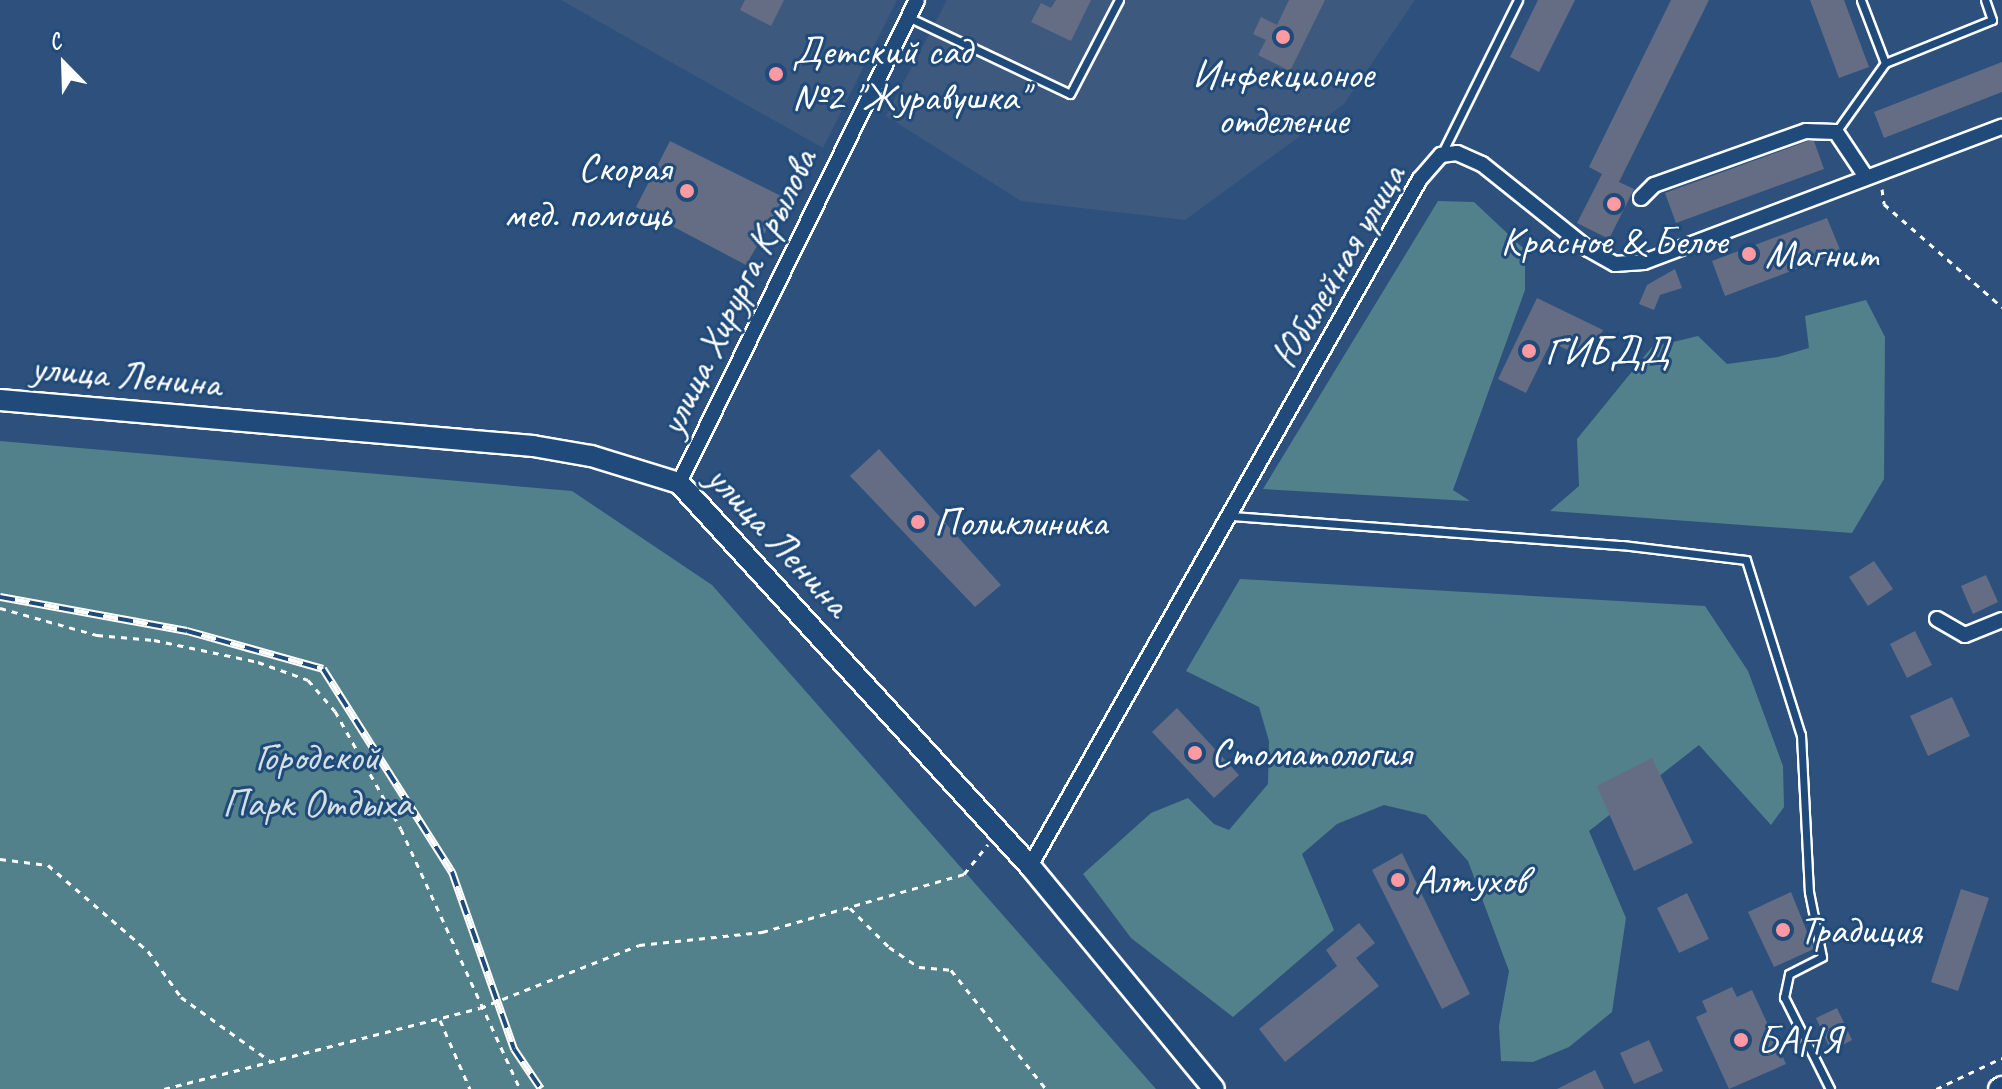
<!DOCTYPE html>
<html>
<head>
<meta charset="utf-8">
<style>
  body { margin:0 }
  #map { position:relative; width:2002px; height:1089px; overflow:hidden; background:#2d517c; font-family:Caveat,sans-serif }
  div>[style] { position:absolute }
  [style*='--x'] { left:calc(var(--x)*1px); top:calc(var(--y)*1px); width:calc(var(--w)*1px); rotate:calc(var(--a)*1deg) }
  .built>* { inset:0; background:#3e597e }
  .green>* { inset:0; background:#52818b }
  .building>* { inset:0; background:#646d84 }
  .path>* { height:3px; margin-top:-1.5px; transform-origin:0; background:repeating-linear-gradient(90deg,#fff 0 6px,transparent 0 12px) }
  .roads { filter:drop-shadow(2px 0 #fff) drop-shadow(-2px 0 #fff) drop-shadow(0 2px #fff) drop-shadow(0 -2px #fff) }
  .lane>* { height:7px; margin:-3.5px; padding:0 3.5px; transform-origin:3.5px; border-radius:3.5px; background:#1f4a7a }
  .street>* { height:14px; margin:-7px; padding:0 7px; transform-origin:7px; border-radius:7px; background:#1f4a7a }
  .secondary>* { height:20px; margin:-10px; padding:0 10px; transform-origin:10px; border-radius:10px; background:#1f4a7a }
  .rail>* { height:8px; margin-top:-4px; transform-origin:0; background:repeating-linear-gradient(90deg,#1f4a7a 0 15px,#fff 0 30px); box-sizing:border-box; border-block:2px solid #fff }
  .dots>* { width:22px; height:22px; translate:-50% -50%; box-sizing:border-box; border:4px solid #1f4a7a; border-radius:50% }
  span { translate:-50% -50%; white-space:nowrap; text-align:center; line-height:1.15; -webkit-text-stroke:6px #1f4a7a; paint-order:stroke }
  .poi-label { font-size:40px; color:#fff }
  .left { translate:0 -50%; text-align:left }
  .right { translate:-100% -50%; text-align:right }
  .street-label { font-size:40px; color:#fff }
  .park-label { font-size:40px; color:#d4e0e2 }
  .north { position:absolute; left:24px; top:24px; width:80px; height:80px; -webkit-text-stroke:6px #1f4a7a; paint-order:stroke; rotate:337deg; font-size:22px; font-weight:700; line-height:32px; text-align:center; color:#fff }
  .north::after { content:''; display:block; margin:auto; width:28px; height:36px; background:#fff; clip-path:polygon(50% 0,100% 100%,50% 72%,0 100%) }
</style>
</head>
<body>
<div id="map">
  <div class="built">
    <div style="clip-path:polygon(561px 0,897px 0,823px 148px)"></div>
    <div style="clip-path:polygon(947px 0,1415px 0,1344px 104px,1185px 220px,1021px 201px,886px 116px)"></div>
  </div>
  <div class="green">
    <div style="clip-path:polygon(1438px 201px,1474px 202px,1525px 250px,1525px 290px,1453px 490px,1470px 501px,1263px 489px)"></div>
    <div style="clip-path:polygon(1866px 300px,1885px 337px,1884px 479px,1852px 533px,1550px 511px,1579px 486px,1577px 439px,1652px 347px,1698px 336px,1727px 364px,1778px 357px,1809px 348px,1805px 316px)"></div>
    <div style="clip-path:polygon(0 441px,572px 491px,712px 585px,1156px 1089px,0 1089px)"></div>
    <div style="clip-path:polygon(1240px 579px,1705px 606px,1748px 671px,1783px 766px,1784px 807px,1771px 825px,1699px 745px,1589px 831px,1626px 918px,1612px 1012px,1569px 1047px,1533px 1062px,1501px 1061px,1499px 1026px,1509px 971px,1468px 861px,1426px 815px,1384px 805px,1337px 824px,1302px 854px,1334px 930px,1233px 1017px,1131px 938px,1083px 874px,1151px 813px,1188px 798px,1214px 824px,1229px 830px,1268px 784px,1269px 741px,1259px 707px,1186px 671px)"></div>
  </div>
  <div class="building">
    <div style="clip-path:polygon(745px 0,784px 0,771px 26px,740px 10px)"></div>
    <div style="clip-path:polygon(1056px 0,1091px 0,1071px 41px,1031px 22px,1041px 3px,1051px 8px)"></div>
    <div style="clip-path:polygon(1289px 0,1325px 0,1290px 71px,1258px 55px,1266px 40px,1253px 34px,1261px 17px,1277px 25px)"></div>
    <div style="clip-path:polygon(1538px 0,1575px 0,1539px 72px,1510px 57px)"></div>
    <div style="clip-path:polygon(1671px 0,1709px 0,1619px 182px,1634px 189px,1609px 239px,1577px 223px,1602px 174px,1589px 167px)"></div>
    <div style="clip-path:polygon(1810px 0,1844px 0,1869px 67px,1839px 78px)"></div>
    <div style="clip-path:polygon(2002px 62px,2002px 92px,1884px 138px,1874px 112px)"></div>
    <div style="clip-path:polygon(670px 141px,785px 198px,746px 265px,636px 207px)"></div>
    <div style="clip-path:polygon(1808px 141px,1814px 141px,1824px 169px,1676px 223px,1665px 193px)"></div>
    <div style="clip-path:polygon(1827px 218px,1841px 252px,1725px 296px,1712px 261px)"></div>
    <div style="clip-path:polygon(1675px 269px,1682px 288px,1660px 295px,1654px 310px,1639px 304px,1647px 285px)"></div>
    <div style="clip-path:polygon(1537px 298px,1603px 330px,1588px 360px,1551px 342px,1526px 393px,1498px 379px)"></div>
    <div style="clip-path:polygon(879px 449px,1001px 585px,975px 607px,850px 476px)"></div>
    <div style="clip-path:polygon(1874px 561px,1893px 589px,1868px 606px,1849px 577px)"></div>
    <div style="clip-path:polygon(1986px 575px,1998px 602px,1973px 614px,1961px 586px)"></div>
    <div style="clip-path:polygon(1915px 631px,1932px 665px,1907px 678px,1890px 644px)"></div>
    <div style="clip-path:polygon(1952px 697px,1970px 736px,1928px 756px,1910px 716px)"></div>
    <div style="clip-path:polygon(1177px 708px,1239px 775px,1214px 798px,1152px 732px)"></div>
    <div style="clip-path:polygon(1652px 758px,1693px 843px,1634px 871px,1597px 786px)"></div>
    <div style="clip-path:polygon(1402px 853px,1470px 994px,1442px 1009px,1372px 870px)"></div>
    <div style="clip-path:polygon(1961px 889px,1989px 898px,1958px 991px,1931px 982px)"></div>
    <div style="clip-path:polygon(1791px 892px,1814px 949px,1774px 967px,1748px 912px)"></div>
    <div style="clip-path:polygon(1687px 893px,1709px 939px,1679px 953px,1657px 908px)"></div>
    <div style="clip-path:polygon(1359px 923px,1375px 943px,1356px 958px,1379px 986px,1285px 1062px,1259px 1029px,1337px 966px,1326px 950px)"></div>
    <div style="clip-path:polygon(1732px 987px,1737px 997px,1752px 990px,1786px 1064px,1729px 1089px,1696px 1017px,1707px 1012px,1702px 1001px)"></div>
    <div style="clip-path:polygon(1837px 1008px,1852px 1040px,1831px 1051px,1816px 1018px)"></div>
    <div style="clip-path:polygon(1649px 1040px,1663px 1071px,1634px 1084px,1620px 1053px)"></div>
    <div style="clip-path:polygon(1595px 1070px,1604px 1089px,1557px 1089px)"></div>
  </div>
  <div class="path">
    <div style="--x:1882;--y:189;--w:15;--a:82"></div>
    <div style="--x:1884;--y:204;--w:157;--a:41.1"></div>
    <div style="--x:0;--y:608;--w:101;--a:15.6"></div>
    <div style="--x:97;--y:635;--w:57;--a:5"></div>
    <div style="--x:154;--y:640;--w:106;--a:11.9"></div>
    <div style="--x:258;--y:662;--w:53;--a:19.8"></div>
    <div style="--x:308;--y:680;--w:41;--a:48.9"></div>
    <div style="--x:335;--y:711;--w:135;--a:60.8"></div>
    <div style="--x:401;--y:829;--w:286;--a:65.4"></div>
    <div style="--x:0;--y:859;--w:48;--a:7.1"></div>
    <div style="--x:48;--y:865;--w:132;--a:40.7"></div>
    <div style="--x:148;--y:951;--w:57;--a:54.3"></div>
    <div style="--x:181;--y:997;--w:110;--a:35.7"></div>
    <div style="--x:850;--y:908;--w:55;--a:45"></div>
    <div style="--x:889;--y:947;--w:36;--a:34"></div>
    <div style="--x:919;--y:967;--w:32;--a:5"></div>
    <div style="--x:951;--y:970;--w:152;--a:51.4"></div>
    <div style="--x:440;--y:1020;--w:75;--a:66.5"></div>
    <div style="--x:164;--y:1089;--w:326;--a:-14.4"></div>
    <div style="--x:480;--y:1008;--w:171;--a:-21.6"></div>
    <div style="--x:639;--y:945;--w:124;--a:-6"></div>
    <div style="--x:762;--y:932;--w:210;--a:-16"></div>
    <div style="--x:964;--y:874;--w:38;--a:-51"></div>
    <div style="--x:1936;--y:1089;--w:73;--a:-25.2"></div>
  </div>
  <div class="roads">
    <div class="lane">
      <div style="--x:908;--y:17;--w:179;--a:25.4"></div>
      <div style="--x:1070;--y:94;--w:106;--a:-62.5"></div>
      <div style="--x:1885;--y:63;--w:115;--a:-21.9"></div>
      <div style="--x:1992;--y:20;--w:21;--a:-109"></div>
      <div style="--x:1836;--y:132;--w:85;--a:-54.6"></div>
      <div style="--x:1885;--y:63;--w:67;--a:-110.9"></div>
      <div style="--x:1441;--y:155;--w:173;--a:-63.6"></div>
      <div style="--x:1232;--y:516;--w:391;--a:4.3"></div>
      <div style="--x:1622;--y:545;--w:125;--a:6.9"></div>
      <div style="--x:1746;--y:560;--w:183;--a:72.6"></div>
      <div style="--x:1801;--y:735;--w:157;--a:87.1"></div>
      <div style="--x:1809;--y:892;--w:66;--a:78.7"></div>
      <div style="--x:1822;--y:957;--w:37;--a:153"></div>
      <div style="--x:1789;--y:974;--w:24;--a:102"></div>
      <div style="--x:1784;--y:997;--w:103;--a:63.4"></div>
    </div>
    <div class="street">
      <div style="--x:1641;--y:198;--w:18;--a:-45"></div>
      <div style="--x:1654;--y:185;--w:161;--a:-19.6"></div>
      <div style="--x:1806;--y:131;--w:30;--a:2"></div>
      <div style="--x:1836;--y:132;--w:54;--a:56.3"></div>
      <div style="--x:679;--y:483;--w:538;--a:-63.77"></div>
      <div style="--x:1937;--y:619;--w:32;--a:30"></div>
      <div style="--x:1965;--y:635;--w:40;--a:-22"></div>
      <div style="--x:1030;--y:866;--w:790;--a:-60.42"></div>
      <div style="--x:1420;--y:179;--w:32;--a:-49"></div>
      <div style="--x:1441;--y:155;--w:16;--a:-7"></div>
      <div style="--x:1457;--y:153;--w:27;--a:24"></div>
      <div style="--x:1482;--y:164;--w:136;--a:38.7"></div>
      <div style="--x:1588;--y:249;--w:31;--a:29"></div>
      <div style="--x:1615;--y:264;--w:29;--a:-4"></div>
      <div style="--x:1644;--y:262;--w:383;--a:-20.7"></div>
    </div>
    <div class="secondary">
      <div style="--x:0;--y:400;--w:535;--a:4.93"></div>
      <div style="--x:533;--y:446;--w:59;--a:9.8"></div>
      <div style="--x:591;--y:456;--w:92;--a:17.1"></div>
      <div style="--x:679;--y:483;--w:520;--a:47.5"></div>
      <div style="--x:1030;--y:866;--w:289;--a:50.5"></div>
      <div style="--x:1999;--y:1089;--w:4;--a:-34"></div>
    </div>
  </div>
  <div class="rail">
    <div style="--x:0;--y:597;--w:190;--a:10.3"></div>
    <div style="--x:187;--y:631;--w:141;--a:15.6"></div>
    <div style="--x:323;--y:669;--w:241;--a:57.6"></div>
    <div style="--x:452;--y:872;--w:188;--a:70.7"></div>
    <div style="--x:514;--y:1049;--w:48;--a:56"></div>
  </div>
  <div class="dots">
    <div style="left:1283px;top:37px;background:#ff9aa2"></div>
    <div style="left:776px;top:74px;background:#ff9aa2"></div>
    <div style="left:687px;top:191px;background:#ff9aa2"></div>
    <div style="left:1614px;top:204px;background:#ff9aa2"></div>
    <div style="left:1749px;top:254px;background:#ff9aa2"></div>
    <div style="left:1529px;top:351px;background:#ff9aa2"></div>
    <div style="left:918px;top:522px;background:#ff9aa2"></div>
    <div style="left:1195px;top:753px;background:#ff9aa2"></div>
    <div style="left:1398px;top:880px;background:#ff9aa2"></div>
    <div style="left:1783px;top:930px;background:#ff9aa2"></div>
    <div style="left:1741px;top:1040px;background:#ff9aa2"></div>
  </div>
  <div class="poi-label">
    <span class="left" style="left:792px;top:74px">Детский сад<br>№2 "Журавушка"</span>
    <span style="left:1283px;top:97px">Инфекционое<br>отделение</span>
    <span class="right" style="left:671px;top:191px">Скорая<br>мед. помощь</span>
    <span style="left:1614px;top:241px">Красное &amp; Белое</span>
    <span class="left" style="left:1765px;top:254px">Магнит</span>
    <span class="left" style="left:1545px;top:351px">ГИБДД</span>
    <span class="left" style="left:934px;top:522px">Поликлиника</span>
    <span class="left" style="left:1211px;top:753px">Стоматология</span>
    <span class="left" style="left:1414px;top:880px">Алтухов</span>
    <span class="left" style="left:1799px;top:930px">Традиция</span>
    <span class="left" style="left:1757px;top:1040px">БАНЯ</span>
  </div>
  <div class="street-label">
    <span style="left:1338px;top:266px;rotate:-60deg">Юбилейная улица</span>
    <span style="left:737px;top:292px;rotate:-64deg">улица Хирурга Крылова</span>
    <span style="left:126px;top:375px;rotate:5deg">улица Ленина</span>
    <span style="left:779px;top:540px;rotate:47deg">улица Ленина</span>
  </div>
  <div class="park-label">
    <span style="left:317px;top:780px">Городской<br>Парк Отдыха</span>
  </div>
  <div class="north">С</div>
</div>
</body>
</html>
